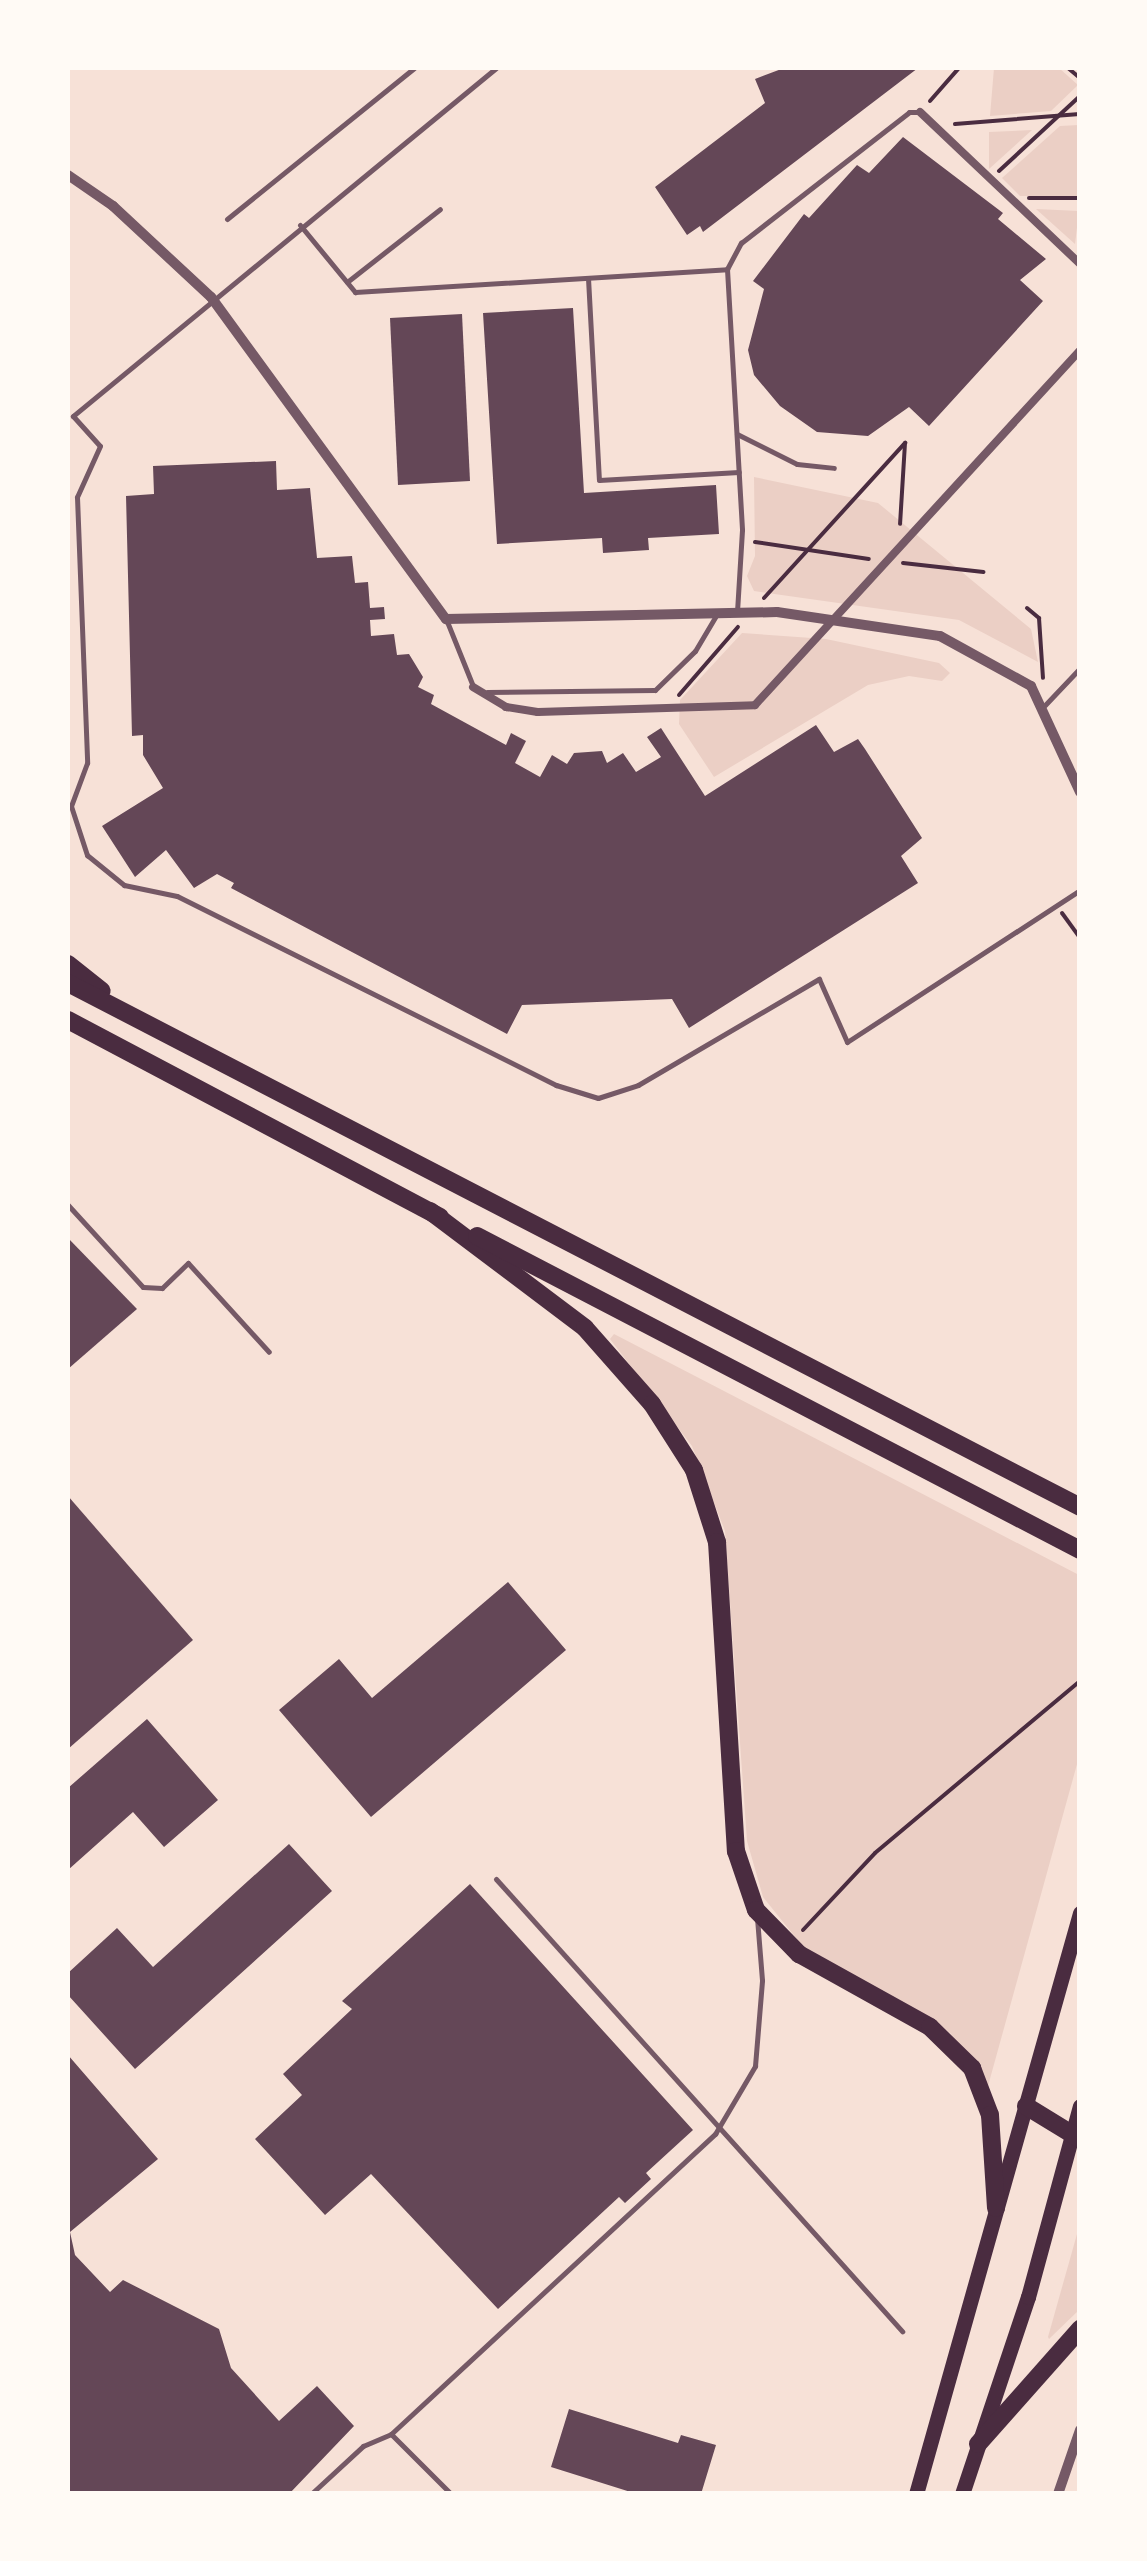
<!DOCTYPE html>
<html>
<head>
<meta charset="utf-8">
<style>
  body { margin:0 }
  #map { position:relative; width:1147px; height:2561px; overflow:hidden; background:#f7e1d7; font-family:Merriweather,serif }
  div>[style] { position:absolute }
  [style*='--x'] { left:calc(var(--x)*1px); top:calc(var(--y)*1px); width:calc(var(--w)*1px); rotate:calc(var(--a)*1deg) }
  .green>* { inset:0; background:#ebcfc5 }
  .building>* { inset:0; background:#644757 }
  .path>* { height:4px; margin:-2px; padding:0 2px; transform-origin:2px; border-radius:2px; background:#4a2c40 }
  .service>* { height:5px; margin:-2.5px; padding:0 2.5px; transform-origin:2.5px; border-radius:2.5px; background:#755966 }
  .pedestrian>* { height:8px; margin:-4px; padding:0 4px; transform-origin:4px; border-radius:4px; background:#755966 }
  .minor>* { height:10px; margin:-5px; padding:0 5px; transform-origin:5px; border-radius:5px; background:#755966 }
  .primary>* { height:15px; margin:-7.5px; padding:0 7.5px; transform-origin:7.5px; border-radius:7.5px; background:#4a2c40 }
  .motorway>* { height:18px; margin:-9px; padding:0 9px; transform-origin:9px; border-radius:9px; background:#4a2c40 }
  span { translate:-50% -50%; white-space:nowrap; text-align:center; line-height:1.15; -webkit-text-stroke:8px #fffaf5; paint-order:stroke }
  .frame { position:absolute; inset:0; border:70px solid #fffaf5; pointer-events:none }
</style>
</head>
<body>
<div id="map">
  <div class="green">
    <div style="clip-path:polygon(994px 68px,1059px 68px,1078px 85px,1051px 111px,990px 116px)"></div>
    <div style="clip-path:polygon(1079px 125px,1079px 196px,1020px 196px,1002px 178px,1060px 126px)"></div>
    <div style="clip-path:polygon(1032px 130px,989px 169px,989px 132px)"></div>
    <div style="clip-path:polygon(1036px 209px,1079px 211px,1075px 244px)"></div>
    <div style="clip-path:polygon(754px 477px,878px 503px,1031px 629px,1038px 662px,959px 620px,754px 591px,747px 576px,755px 556px)"></div>
    <div style="clip-path:polygon(742px 633px,826px 639px,939px 663px,950px 673px,942px 681px,909px 676px,868px 685px,714px 777px,679px 724px,680px 700px)"></div>
    <div style="clip-path:polygon(614px 1334px,1079px 1575px,1079px 1757px,988px 2086px,950px 2033px,826px 1963px,800px 1943px,763px 1897px,747px 1841px,725px 1531px,692px 1446px,610px 1339px)"></div>
    <div style="clip-path:polygon(1079px 2227px,1079px 2310px,1049px 2339px,1048px 2337px)"></div>
  </div>
  <div class="building">
    <div style="clip-path:polygon(784px 68px,918px 68px,703px 232px,700px 226px,687px 235px,655px 187px,765px 103px,755px 79px)"></div>
    <div style="clip-path:polygon(903px 137px,1003px 213px,998px 219px,1046px 259px,1020px 280px,1043px 301px,929px 426px,909px 407px,868px 436px,817px 432px,780px 406px,754px 375px,748px 350px,764px 289px,753px 281px,804px 214px,809px 218px,857px 165px,869px 173px)"></div>
    <div style="clip-path:polygon(573px 308px,584px 493px,716px 485px,719px 534px,648px 538px,649px 550px,603px 553px,602px 538px,497px 544px,483px 313px)"></div>
    <div style="clip-path:polygon(462px 314px,470px 481px,398px 485px,390px 318px)"></div>
    <div style="clip-path:polygon(276px 461px,277px 490px,310px 488px,317px 558px,352px 556px,355px 583px,368px 582px,370px 608px,384px 607px,385px 619px,370px 620px,371px 636px,394px 634px,397px 655px,409px 654px,423px 677px,418px 687px,434px 695px,431px 704px,506px 745px,511px 733px,526px 741px,515px 763px,540px 777px,552px 755px,567px 764px,574px 753px,602px 751px,607px 763px,623px 753px,636px 772px,661px 757px,647px 737px,661px 728px,705px 796px,816px 725px,834px 752px,858px 739px,865px 749px,922px 838px,901px 856px,918px 883px,689px 1028px,672px 999px,522px 1005px,507px 1034px,231px 888px,234px 883px,217px 874px,194px 888px,166px 850px,135px 877px,102px 826px,163px 788px,143px 755px,143px 735px,132px 736px,126px 496px,154px 494px,153px 466px)"></div>
    <div style="clip-path:polygon(68px 1238px,137px 1309px,68px 1369px)"></div>
    <div style="clip-path:polygon(68px 1496px,193px 1640px,68px 1749px)"></div>
    <div style="clip-path:polygon(508px 1582px,566px 1650px,371px 1817px,279px 1710px,339px 1659px,372px 1698px)"></div>
    <div style="clip-path:polygon(147px 1719px,218px 1800px,164px 1847px,133px 1812px,68px 1870px,68px 1788px)"></div>
    <div style="clip-path:polygon(289px 1844px,332px 1891px,135px 2069px,68px 1995px,68px 1973px,117px 1928px,153px 1967px)"></div>
    <div style="clip-path:polygon(470px 1884px,693px 2130px,646px 2173px,651px 2179px,625px 2203px,619px 2197px,498px 2309px,371px 2174px,325px 2215px,255px 2139px,302px 2095px,283px 2074px,352px 2009px,342px 2001px)"></div>
    <div style="clip-path:polygon(68px 2055px,158px 2159px,70px 2232px,75px 2255px,110px 2292px,123px 2280px,219px 2329px,231px 2368px,279px 2421px,317px 2386px,354px 2426px,289px 2494px,68px 2494px)"></div>
    <div style="clip-path:polygon(569px 2409px,678px 2443px,681px 2435px,716px 2445px,701px 2494px,637px 2494px,551px 2467px)"></div>
  </div>
  <div class="path">
    <div style="--x:1068;--y:68;--w:16;--a:40"></div>
    <div style="--x:930;--y:101;--w:44;--a:-48.7"></div>
    <div style="--x:955;--y:124;--w:125;--a:-4.6"></div>
    <div style="--x:999;--y:171;--w:110;--a:-42.8"></div>
    <div style="--x:1029;--y:198;--w:51;--a:0"></div>
    <div style="--x:755;--y:542;--w:115;--a:8.5"></div>
    <div style="--x:903;--y:563;--w:81;--a:6.4"></div>
    <div style="--x:764;--y:598;--w:210;--a:-47.7"></div>
    <div style="--x:905;--y:443;--w:81;--a:93.5"></div>
    <div style="--x:1027;--y:608;--w:16;--a:40"></div>
    <div style="--x:1039;--y:618;--w:60;--a:86.2"></div>
    <div style="--x:679;--y:695;--w:90;--a:-49.1"></div>
    <div style="--x:1062;--y:913;--w:31;--a:54"></div>
    <div style="--x:803;--y:1930;--w:105;--a:-46.9"></div>
    <div style="--x:875;--y:1853;--w:268;--a:-40"></div>
  </div>
  <div class="service">
    <div style="--x:496;--y:68;--w:548;--a:140.56"></div>
    <div style="--x:73;--y:416;--w:40;--a:48"></div>
    <div style="--x:100;--y:446;--w:56;--a:114.3"></div>
    <div style="--x:77;--y:497;--w:266;--a:87.8"></div>
    <div style="--x:87;--y:763;--w:46;--a:110.4"></div>
    <div style="--x:71;--y:806;--w:52;--a:71.9"></div>
    <div style="--x:87;--y:855;--w:48;--a:39"></div>
    <div style="--x:124;--y:885;--w:54;--a:11.7"></div>
    <div style="--x:177;--y:896;--w:424;--a:26.5"></div>
    <div style="--x:556;--y:1085;--w:44;--a:17.2"></div>
    <div style="--x:598;--y:1098;--w:42;--a:-18"></div>
    <div style="--x:638;--y:1085;--w:210;--a:-30.4"></div>
    <div style="--x:819;--y:979;--w:69;--a:66"></div>
    <div style="--x:847;--y:1042;--w:278;--a:-33.1"></div>
    <div style="--x:227;--y:219;--w:240;--a:-38.9"></div>
    <div style="--x:300;--y:225;--w:87;--a:50.6"></div>
    <div style="--x:355;--y:292;--w:373;--a:-3.5"></div>
    <div style="--x:727;--y:269;--w:261;--a:86.7"></div>
    <div style="--x:742;--y:530;--w:81;--a:93.5"></div>
    <div style="--x:727;--y:269;--w:30;--a:-62"></div>
    <div style="--x:741;--y:243;--w:213;--a:-37.9"></div>
    <div style="--x:909;--y:112;--w:11;--a:0"></div>
    <div style="--x:588;--y:278;--w:202;--a:86.9"></div>
    <div style="--x:599;--y:480;--w:140;--a:-3.3"></div>
    <div style="--x:347;--y:282;--w:118;--a:-38.1"></div>
    <div style="--x:737;--y:434;--w:67;--a:26.6"></div>
    <div style="--x:797;--y:464;--w:37;--a:6"></div>
    <div style="--x:446;--y:619;--w:72;--a:68.1"></div>
    <div style="--x:487;--y:692;--w:168;--a:-0.7"></div>
    <div style="--x:655;--y:690;--w:56;--a:-44.3"></div>
    <div style="--x:695;--y:651;--w:43;--a:-59.3"></div>
    <div style="--x:1045;--y:705;--w:51;--a:-46.6"></div>
    <div style="--x:68;--y:1205;--w:111;--a:47.6"></div>
    <div style="--x:143;--y:1287;--w:19;--a:3"></div>
    <div style="--x:162;--y:1288;--w:36;--a:-44"></div>
    <div style="--x:188;--y:1263;--w:120;--a:47.7"></div>
    <div style="--x:496;--y:1879;--w:608;--a:48.07"></div>
    <div style="--x:391;--y:2434;--w:85;--a:45"></div>
    <div style="--x:311;--y:2494;--w:71;--a:-42.7"></div>
    <div style="--x:363;--y:2446;--w:30;--a:-23"></div>
    <div style="--x:391;--y:2434;--w:442;--a:-42.8"></div>
    <div style="--x:715;--y:2134;--w:79;--a:-59.5"></div>
    <div style="--x:755;--y:2066;--w:86;--a:-85.3"></div>
    <div style="--x:762;--y:1980;--w:62;--a:-94.6"></div>
  </div>
  <div class="pedestrian">
    <div style="--x:920;--y:112;--w:221;--a:43.5"></div>
    <div style="--x:473;--y:687;--w:39;--a:31"></div>
    <div style="--x:506;--y:707;--w:32;--a:9"></div>
    <div style="--x:538;--y:712;--w:217;--a:-1.8"></div>
    <div style="--x:755;--y:705;--w:481;--a:-47.5"></div>
  </div>
  <div class="minor">
    <div style="--x:68;--y:175;--w:55;--a:34.6"></div>
    <div style="--x:113;--y:206;--w:134;--a:42.9"></div>
    <div style="--x:211;--y:297;--w:399;--a:53.9"></div>
    <div style="--x:446;--y:619;--w:331;--a:-1.2"></div>
    <div style="--x:777;--y:612;--w:165;--a:8.4"></div>
    <div style="--x:940;--y:636;--w:104;--a:28.8"></div>
    <div style="--x:1031;--y:686;--w:117;--a:65.2"></div>
    <div style="--x:1058;--y:2494;--w:68;--a:-71"></div>
  </div>
  <div class="primary">
    <div style="--x:916;--y:2494;--w:604;--a:-74.24"></div>
    <div style="--x:962;--y:2494;--w:208;--a:-71.5"></div>
    <div style="--x:1028;--y:2297;--w:198;--a:-74.8"></div>
  </div>
  <div class="motorway">
    <div style="--x:68;--y:964;--w:43;--a:38.5"></div>
    <div style="--x:68;--y:983;--w:1140;--a:27.37"></div>
    <div style="--x:68;--y:1020;--w:421;--a:27.9"></div>
    <div style="--x:430;--y:1211;--w:194;--a:37"></div>
    <div style="--x:585;--y:1328;--w:101;--a:48.6"></div>
    <div style="--x:652;--y:1404;--w:78;--a:57.5"></div>
    <div style="--x:694;--y:1470;--w:76;--a:72.3"></div>
    <div style="--x:717;--y:1542;--w:310;--a:86.5"></div>
    <div style="--x:736;--y:1851;--w:62;--a:71.3"></div>
    <div style="--x:756;--y:1910;--w:62;--a:45.7"></div>
    <div style="--x:799;--y:1954;--w:150;--a:29.1"></div>
    <div style="--x:930;--y:2027;--w:59;--a:44.3"></div>
    <div style="--x:972;--y:2068;--w:50;--a:69"></div>
    <div style="--x:990;--y:2115;--w:93;--a:86.3"></div>
    <div style="--x:477;--y:1236;--w:680;--a:27.51"></div>
    <div style="--x:1026;--y:2106;--w:63;--a:31.4"></div>
    <div style="--x:978;--y:2444;--w:154;--a:-48.4"></div>
  </div>
  <div class="frame"></div>
</div>
</body>
</html>
